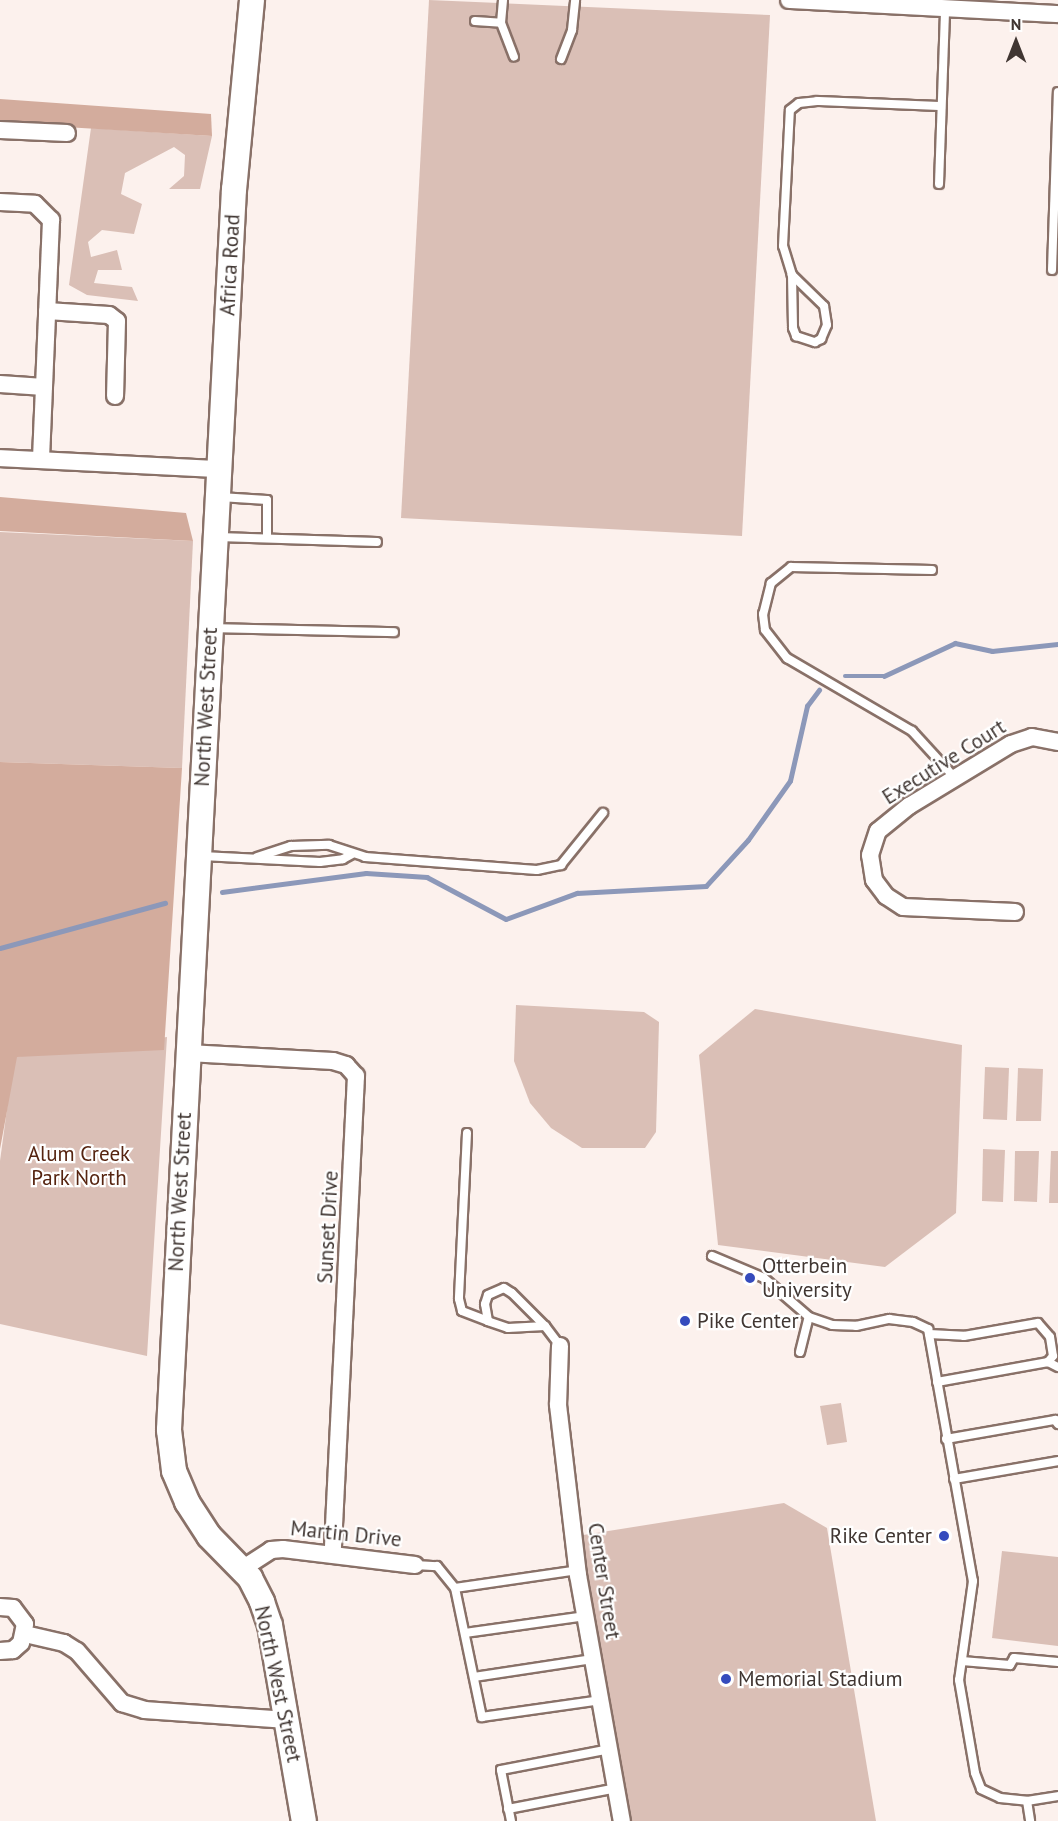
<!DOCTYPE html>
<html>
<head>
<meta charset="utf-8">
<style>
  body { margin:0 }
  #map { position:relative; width:1058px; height:1821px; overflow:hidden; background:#fcf1ed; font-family:"PT Sans",sans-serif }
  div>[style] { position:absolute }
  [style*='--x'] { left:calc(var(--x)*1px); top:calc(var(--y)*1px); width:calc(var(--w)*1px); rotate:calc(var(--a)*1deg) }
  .green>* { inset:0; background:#dabfb6 }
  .forest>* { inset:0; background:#d3ac9d }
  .stream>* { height:4.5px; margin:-2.25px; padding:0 2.25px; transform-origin:2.25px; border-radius:2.25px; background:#8c98b9 }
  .roads { filter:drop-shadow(2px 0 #897168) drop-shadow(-2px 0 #897168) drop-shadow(0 2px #897168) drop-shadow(0 -2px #897168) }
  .lane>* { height:8px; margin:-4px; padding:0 4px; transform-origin:4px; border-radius:4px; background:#fff }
  .street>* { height:16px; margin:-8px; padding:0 8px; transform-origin:8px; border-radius:8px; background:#fff }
  .secondary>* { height:24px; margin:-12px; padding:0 12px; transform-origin:12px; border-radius:12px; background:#fff }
  .dots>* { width:16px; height:16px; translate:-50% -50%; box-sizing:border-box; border:3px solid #fff; border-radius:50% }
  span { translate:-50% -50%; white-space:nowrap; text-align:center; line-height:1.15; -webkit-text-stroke:4.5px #fff; paint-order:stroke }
  .street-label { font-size:21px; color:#403632 }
  .park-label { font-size:21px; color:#562410 }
  .poi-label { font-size:21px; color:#403632 }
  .left { translate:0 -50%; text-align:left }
  .right { translate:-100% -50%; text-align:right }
  .north { position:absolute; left:986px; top:12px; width:60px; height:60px; -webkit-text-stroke:4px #fff; paint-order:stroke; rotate:0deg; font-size:16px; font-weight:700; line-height:24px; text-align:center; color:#403632 }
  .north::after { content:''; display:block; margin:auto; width:21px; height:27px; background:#403632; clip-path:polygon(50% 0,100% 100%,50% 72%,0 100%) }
</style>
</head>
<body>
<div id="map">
  <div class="green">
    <div style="clip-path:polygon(429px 0,770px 15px,742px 536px,401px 518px)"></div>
    <div style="clip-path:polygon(91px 128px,212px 136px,200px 189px,169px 189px,184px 176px,185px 155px,174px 147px,125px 173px,121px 194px,142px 204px,134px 234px,102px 230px,88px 242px,91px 257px,117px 250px,122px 270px,98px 270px,94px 283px,132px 287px,138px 301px,87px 295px,69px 285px)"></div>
    <div style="clip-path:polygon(0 532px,193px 541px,182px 768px,0 762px)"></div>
    <div style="clip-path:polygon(516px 1005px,644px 1012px,659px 1022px,656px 1132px,645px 1148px,582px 1148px,551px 1128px,530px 1103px,514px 1061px)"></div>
    <div style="clip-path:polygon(755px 1009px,962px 1045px,956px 1213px,885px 1267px,718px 1245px,699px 1055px)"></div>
    <div style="clip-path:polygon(167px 1037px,147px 1356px,0 1324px,0 1161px,14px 1057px)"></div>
    <div style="clip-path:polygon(985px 1067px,1009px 1068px,1007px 1120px,983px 1119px)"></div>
    <div style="clip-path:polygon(1018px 1068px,1043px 1069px,1041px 1121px,1016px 1121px)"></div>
    <div style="clip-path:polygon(983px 1149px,1005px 1150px,1003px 1202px,982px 1201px)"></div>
    <div style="clip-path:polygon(1015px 1151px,1039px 1151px,1037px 1202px,1014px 1201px)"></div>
    <div style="clip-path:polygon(1051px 1151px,1058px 1151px,1058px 1203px,1049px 1203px)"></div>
    <div style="clip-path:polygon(841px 1403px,847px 1442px,827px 1445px,820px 1406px)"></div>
    <div style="clip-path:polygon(784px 1503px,827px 1528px,876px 1821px,625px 1821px,577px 1536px)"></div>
    <div style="clip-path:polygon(1002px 1551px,1058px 1557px,1058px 1646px,992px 1638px)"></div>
  </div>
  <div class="forest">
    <div style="clip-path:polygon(0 99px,211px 114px,212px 136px,0 123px)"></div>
    <div style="clip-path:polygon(0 497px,186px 513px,193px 541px,0 531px)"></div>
    <div style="clip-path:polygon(0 762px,182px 768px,164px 1050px,17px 1057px,0 1149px)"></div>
  </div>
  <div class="stream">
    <div style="--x:845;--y:676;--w:39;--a:0"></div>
    <div style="--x:884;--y:676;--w:78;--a:-24.9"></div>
    <div style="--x:955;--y:643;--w:38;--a:12"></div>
    <div style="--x:992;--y:651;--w:66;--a:-6.1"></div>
    <div style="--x:222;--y:892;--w:145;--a:-7.5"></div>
    <div style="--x:366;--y:873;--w:61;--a:3.8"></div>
    <div style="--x:427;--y:877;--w:89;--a:28"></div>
    <div style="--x:506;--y:919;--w:76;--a:-20.1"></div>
    <div style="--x:577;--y:893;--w:129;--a:-3.1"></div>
    <div style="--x:706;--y:886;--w:62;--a:-47.6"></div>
    <div style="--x:748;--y:840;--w:72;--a:-54.6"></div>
    <div style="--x:790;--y:781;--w:77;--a:-77.2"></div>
    <div style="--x:807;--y:706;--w:20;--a:-53"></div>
    <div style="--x:0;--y:948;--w:171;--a:-15.3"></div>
  </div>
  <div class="roads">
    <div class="lane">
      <div style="--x:475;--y:21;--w:26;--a:4"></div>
      <div style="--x:501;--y:23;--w:23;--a:-85"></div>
      <div style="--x:501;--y:23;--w:36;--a:69"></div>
      <div style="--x:561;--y:59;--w:31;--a:-69"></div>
      <div style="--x:572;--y:30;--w:30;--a:-84"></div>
      <div style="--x:939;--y:184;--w:176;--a:-88"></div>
      <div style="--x:1052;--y:270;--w:178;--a:-88.1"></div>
      <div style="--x:792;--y:275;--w:53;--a:88.9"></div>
      <div style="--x:793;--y:328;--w:9;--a:69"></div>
      <div style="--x:796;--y:336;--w:20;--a:18"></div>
      <div style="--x:815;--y:342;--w:7;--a:-27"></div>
      <div style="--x:821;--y:339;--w:15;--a:-67"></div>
      <div style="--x:827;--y:325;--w:19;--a:-99"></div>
      <div style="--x:824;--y:306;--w:45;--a:-135.9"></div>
      <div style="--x:792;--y:275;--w:30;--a:-107"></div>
      <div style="--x:783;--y:246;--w:136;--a:-87.1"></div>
      <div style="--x:790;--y:110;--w:11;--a:-38"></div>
      <div style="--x:799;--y:103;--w:18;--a:-6"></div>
      <div style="--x:817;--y:101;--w:124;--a:2.3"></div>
      <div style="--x:220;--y:497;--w:47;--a:3.7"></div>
      <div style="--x:267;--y:500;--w:38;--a:90"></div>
      <div style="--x:218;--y:537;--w:159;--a:1.8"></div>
      <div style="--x:932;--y:570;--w:141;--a:-178.8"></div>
      <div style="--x:791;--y:567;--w:26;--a:141"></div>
      <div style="--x:771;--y:583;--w:32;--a:104"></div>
      <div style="--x:763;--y:614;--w:16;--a:83"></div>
      <div style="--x:765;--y:630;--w:36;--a:52"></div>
      <div style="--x:787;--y:658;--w:145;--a:30.3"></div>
      <div style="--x:912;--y:731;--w:64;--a:47.5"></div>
      <div style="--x:213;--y:628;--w:181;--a:1.3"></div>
      <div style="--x:202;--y:856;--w:118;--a:2.9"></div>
      <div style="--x:320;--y:862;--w:23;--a:-7"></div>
      <div style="--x:343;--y:859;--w:10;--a:-29"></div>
      <div style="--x:257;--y:857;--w:36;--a:-18"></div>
      <div style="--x:291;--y:846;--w:38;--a:-2"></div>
      <div style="--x:329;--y:845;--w:38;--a:18"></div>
      <div style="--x:365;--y:857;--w:172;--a:4.3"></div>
      <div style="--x:537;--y:870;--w:25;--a:-12"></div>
      <div style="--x:561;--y:865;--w:67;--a:-51.1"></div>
      <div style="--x:467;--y:1133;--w:166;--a:92.8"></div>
      <div style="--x:459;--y:1299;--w:12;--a:76"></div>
      <div style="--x:462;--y:1311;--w:28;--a:21"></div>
      <div style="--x:712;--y:1256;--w:56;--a:22.9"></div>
      <div style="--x:764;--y:1278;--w:60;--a:40.9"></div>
      <div style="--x:809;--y:1317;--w:24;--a:19"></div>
      <div style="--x:832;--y:1325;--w:24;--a:2"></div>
      <div style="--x:856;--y:1326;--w:34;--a:-12"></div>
      <div style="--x:889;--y:1319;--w:24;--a:7"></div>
      <div style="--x:913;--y:1322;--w:17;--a:25"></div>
      <div style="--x:928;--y:1329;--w:256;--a:79.9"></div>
      <div style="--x:973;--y:1581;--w:100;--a:98"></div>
      <div style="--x:959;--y:1680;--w:94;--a:80.2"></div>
      <div style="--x:975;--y:1773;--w:17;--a:69"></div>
      <div style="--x:981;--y:1789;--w:21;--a:25"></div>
      <div style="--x:1000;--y:1798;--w:27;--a:6"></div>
      <div style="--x:1027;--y:1801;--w:20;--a:81"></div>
      <div style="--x:545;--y:1326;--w:37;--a:177"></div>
      <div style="--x:508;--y:1328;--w:21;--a:-161"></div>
      <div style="--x:488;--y:1321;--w:17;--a:-100"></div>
      <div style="--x:485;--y:1304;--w:9;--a:-72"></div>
      <div style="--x:488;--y:1295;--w:17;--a:-24"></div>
      <div style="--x:504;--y:1288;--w:9;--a:32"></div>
      <div style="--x:512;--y:1293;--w:47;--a:45"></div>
      <div style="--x:545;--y:1326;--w:25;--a:53"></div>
      <div style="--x:929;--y:1334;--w:35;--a:3"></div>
      <div style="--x:964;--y:1336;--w:75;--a:-10"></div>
      <div style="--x:1038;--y:1323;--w:18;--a:49"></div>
      <div style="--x:1050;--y:1337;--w:19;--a:81"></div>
      <div style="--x:1053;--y:1356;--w:8;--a:130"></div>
      <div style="--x:1048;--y:1362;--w:11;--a:27"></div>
      <div style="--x:800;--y:1352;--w:36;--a:-76"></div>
      <div style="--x:937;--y:1382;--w:113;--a:-10.2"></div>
      <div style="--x:946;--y:1439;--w:111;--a:-9.9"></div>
      <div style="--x:1055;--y:1420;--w:5;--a:53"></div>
      <div style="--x:954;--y:1479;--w:106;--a:-9.8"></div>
      <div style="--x:415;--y:1565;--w:22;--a:3"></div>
      <div style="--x:437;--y:1566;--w:28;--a:51"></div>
      <div style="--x:455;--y:1588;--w:132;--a:78.2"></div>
      <div style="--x:482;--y:1717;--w:120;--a:-8.1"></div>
      <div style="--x:455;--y:1588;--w:124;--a:-8.3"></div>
      <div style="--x:465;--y:1633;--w:122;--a:-8"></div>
      <div style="--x:962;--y:1661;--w:48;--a:4.8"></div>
      <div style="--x:1010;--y:1665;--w:8;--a:-60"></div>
      <div style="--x:1014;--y:1658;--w:44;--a:5.2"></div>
      <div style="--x:474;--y:1677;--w:120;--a:-8.6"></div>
      <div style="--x:1027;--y:1801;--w:31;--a:-9"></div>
      <div style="--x:508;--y:1809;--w:111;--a:-10.9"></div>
      <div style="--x:511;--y:1821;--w:52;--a:-101.1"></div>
      <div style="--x:501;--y:1770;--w:111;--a:-10.9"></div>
    </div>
    <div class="street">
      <div style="--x:789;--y:0;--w:269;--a:3"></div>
      <div style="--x:0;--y:130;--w:67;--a:2.6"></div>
      <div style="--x:0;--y:202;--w:35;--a:3"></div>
      <div style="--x:35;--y:204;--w:23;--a:45"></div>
      <div style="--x:51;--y:220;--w:240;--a:92.4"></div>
      <div style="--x:47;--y:311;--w:62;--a:3.7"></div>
      <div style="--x:109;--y:315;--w:10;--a:37"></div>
      <div style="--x:117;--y:321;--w:75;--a:91.5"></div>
      <div style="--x:0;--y:384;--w:44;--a:3.9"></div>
      <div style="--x:0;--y:458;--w:218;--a:2.9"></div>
      <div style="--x:1015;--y:912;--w:112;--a:-177.4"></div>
      <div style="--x:903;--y:907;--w:20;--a:-147"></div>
      <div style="--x:886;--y:896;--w:20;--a:-127"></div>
      <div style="--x:874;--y:880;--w:25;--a:-99"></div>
      <div style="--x:870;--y:855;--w:25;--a:-72"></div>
      <div style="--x:878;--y:831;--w:40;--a:-39"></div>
      <div style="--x:909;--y:806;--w:119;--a:-31.3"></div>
      <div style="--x:1011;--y:744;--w:22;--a:-18"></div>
      <div style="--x:1032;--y:737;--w:26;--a:11"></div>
      <div style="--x:188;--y:1053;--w:145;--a:3.2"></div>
      <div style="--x:333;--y:1061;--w:14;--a:17"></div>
      <div style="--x:346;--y:1065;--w:15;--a:48"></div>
      <div style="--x:356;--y:1076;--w:479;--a:92.8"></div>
      <div style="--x:560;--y:1346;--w:59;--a:91.9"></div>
      <div style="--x:558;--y:1405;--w:171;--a:83.3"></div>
      <div style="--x:578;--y:1575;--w:250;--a:79.9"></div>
      <div style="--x:242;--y:1569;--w:35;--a:-33"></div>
      <div style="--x:271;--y:1550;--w:12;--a:-5"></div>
      <div style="--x:283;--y:1549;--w:133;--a:6.9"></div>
      <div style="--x:0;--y:1607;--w:13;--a:4"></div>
      <div style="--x:13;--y:1608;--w:20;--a:53"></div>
      <div style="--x:25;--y:1624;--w:19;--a:102"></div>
      <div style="--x:21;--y:1643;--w:11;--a:139"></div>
      <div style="--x:13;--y:1650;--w:13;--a:176"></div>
      <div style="--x:25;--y:1634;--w:40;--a:13"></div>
      <div style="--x:64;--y:1643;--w:15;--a:32"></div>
      <div style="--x:77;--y:1651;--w:69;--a:49.1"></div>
      <div style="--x:122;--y:1703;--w:24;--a:17"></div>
      <div style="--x:145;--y:1710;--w:142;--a:4"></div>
    </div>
    <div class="secondary">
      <div style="--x:252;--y:0;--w:190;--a:95.4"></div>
      <div style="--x:234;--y:189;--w:1243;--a:93"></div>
      <div style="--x:169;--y:1430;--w:41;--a:83"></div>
      <div style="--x:174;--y:1471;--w:34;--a:67"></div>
      <div style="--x:187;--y:1502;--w:40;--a:57.1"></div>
      <div style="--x:209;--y:1536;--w:59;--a:45.7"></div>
      <div style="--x:250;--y:1578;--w:27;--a:63"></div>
      <div style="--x:262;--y:1602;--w:24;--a:71"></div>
      <div style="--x:270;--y:1625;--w:199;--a:80.2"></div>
    </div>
  </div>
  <div class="dots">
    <div style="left:750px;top:1278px;background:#354bbd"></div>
    <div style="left:685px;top:1321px;background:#354bbd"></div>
    <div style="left:944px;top:1536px;background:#354bbd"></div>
    <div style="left:726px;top:1679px;background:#354bbd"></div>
  </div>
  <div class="street-label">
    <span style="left:230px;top:265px;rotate:-87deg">Africa Road</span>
    <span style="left:206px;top:707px;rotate:-87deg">North West Street</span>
    <span style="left:944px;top:762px;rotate:-32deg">Executive Court</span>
    <span style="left:180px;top:1192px;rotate:-87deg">North West Street</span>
    <span style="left:328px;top:1227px;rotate:-87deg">Sunset Drive</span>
    <span style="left:346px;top:1534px;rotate:6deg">Martin Drive</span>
    <span style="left:604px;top:1581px;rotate:81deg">Center Street</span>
    <span style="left:278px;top:1684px;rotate:78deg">North West Street</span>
  </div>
  <div class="park-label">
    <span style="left:79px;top:1166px">Alum Creek<br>Park North</span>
  </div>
  <div class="poi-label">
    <span class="left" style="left:762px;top:1278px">Otterbein<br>University</span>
    <span class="left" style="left:697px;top:1321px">Pike Center</span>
    <span class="right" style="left:932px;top:1536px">Rike Center</span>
    <span class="left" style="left:738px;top:1679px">Memorial Stadium</span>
  </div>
  <div class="north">N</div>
</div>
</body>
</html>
